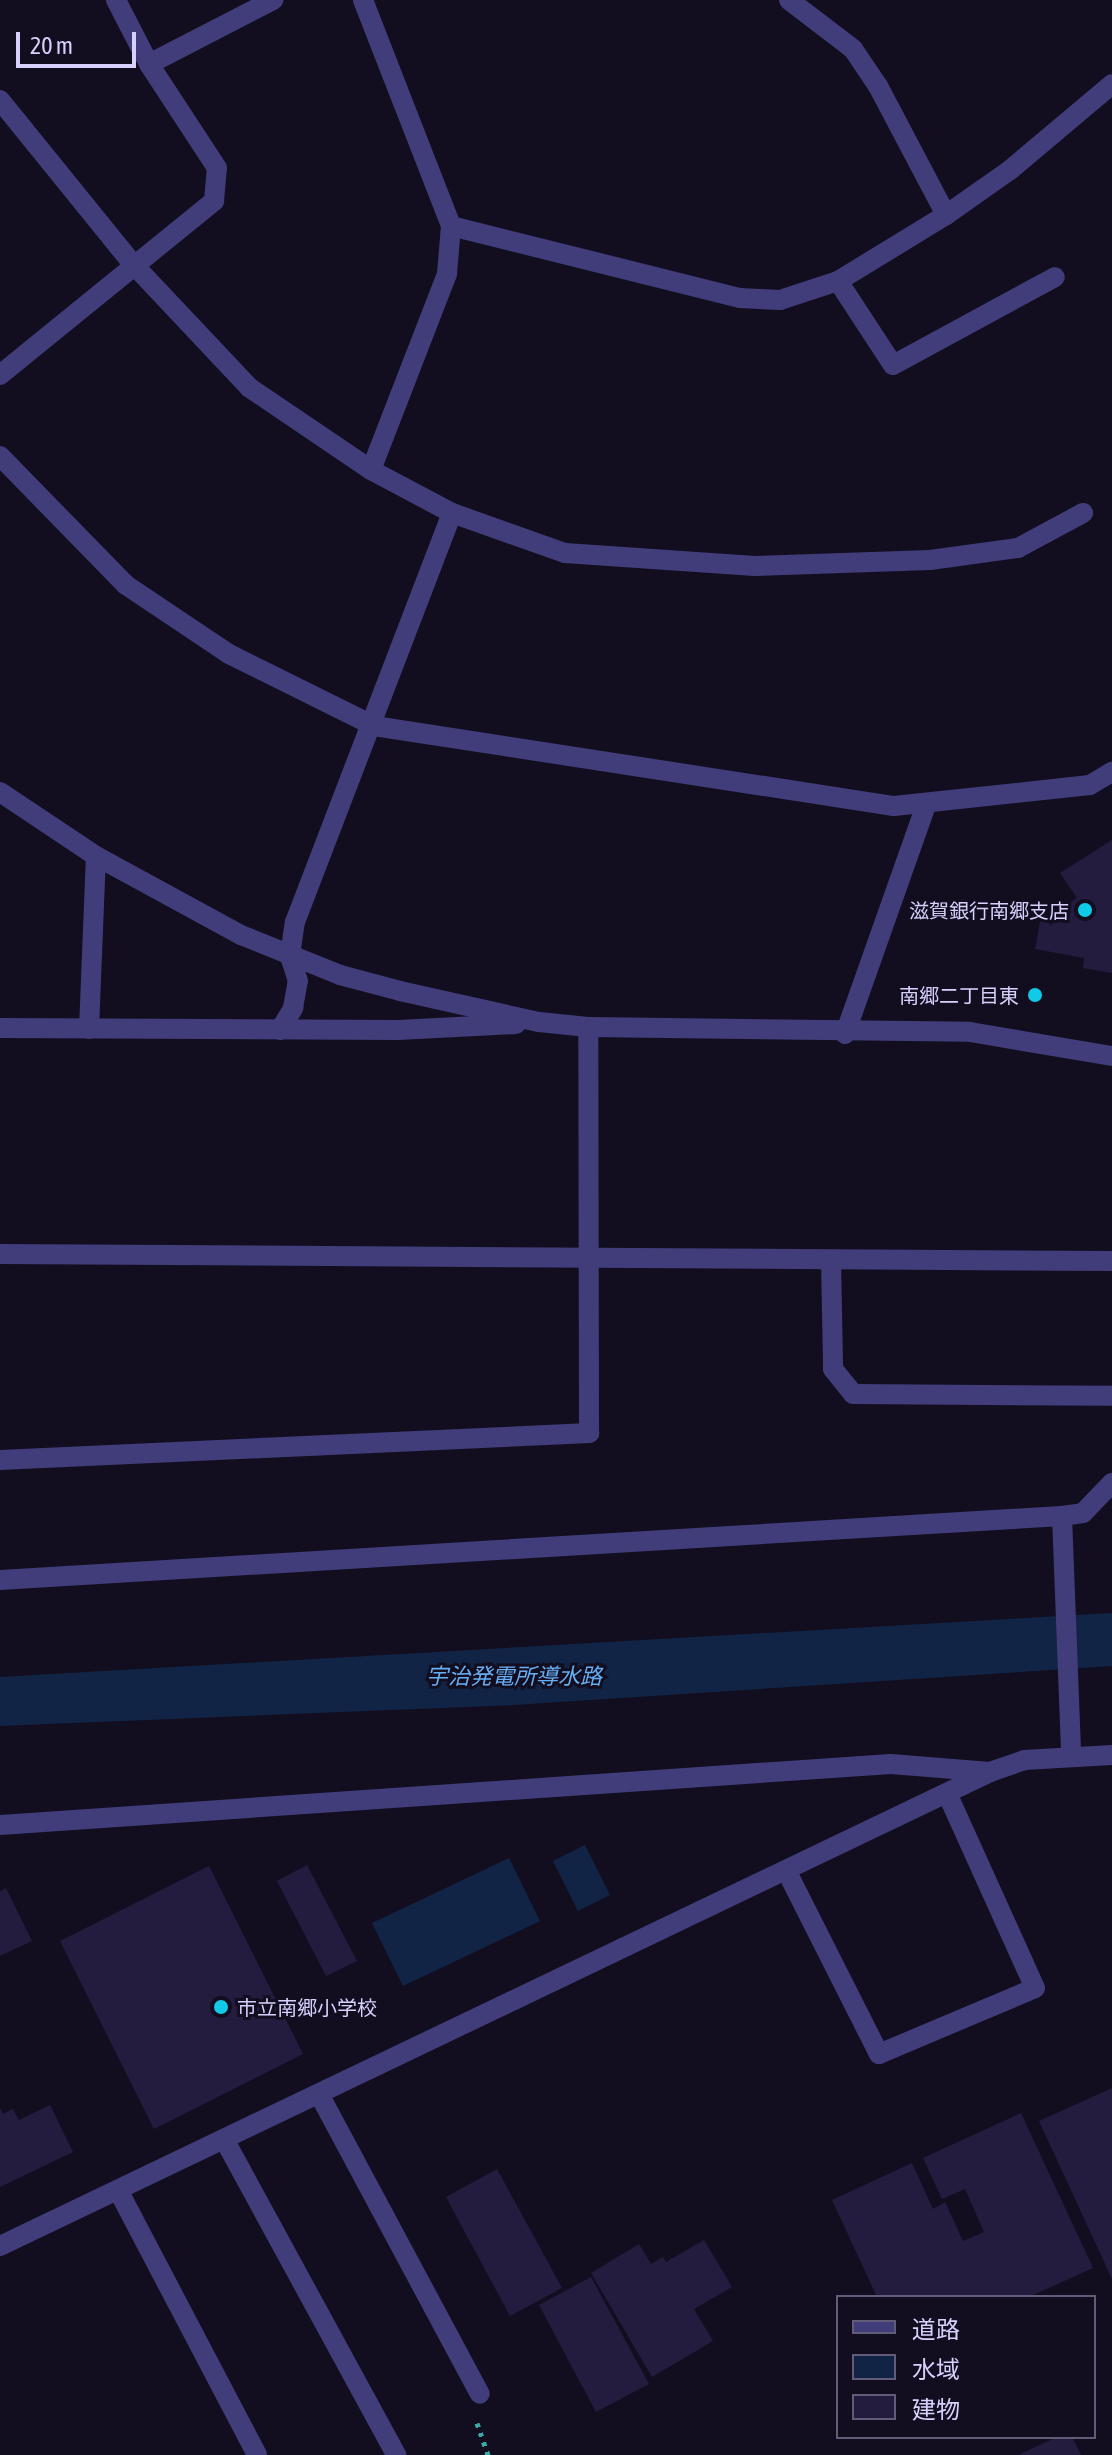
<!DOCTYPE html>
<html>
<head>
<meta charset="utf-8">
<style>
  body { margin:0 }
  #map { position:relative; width:1112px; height:2455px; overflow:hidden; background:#120e20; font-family:"Asap Condensed","Noto Sans JP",sans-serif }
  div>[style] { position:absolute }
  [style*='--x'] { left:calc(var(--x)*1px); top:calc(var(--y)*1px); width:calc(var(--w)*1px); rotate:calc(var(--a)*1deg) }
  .water>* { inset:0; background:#122445 }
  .building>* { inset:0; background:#241c3f }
  .path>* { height:5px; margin-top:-2.5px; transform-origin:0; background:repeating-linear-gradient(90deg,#36aaa7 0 4px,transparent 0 10px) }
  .minor>* { height:20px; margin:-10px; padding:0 10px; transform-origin:10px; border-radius:10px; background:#413d7b }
  .tertiary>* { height:20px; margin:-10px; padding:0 10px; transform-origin:10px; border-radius:10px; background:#413d7b }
  .dots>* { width:22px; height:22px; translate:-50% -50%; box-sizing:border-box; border:4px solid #120e20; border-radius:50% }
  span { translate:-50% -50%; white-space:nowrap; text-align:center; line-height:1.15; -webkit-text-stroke:6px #120e20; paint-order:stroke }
  .poi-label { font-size:20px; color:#d7d0fc }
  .right { translate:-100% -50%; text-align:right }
  .left { translate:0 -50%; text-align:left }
  .water-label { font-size:22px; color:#66adf4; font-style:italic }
  .legend { position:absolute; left:836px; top:2295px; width:260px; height:144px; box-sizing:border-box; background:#120e20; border:2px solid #615c78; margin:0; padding:10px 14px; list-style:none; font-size:24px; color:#d7d0fc }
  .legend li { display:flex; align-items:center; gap:16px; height:40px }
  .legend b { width:40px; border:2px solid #615c78 }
  .scale { position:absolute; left:16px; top:32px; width:120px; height:36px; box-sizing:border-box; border:4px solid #d7d0fc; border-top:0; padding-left:10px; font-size:24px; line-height:28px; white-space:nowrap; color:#d7d0fc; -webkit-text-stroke:6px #120e20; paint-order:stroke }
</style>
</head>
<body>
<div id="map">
  <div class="water">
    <div style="clip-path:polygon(1112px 1613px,1112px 1666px,514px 1705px,0 1726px,0 1677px)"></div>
    <div style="clip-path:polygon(585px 1845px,610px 1895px,578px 1911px,553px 1861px)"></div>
    <div style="clip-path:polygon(509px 1858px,540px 1921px,403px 1986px,372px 1923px)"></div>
  </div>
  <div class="building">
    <div style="clip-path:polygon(1112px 840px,1112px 973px,1083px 968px,1084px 958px,1035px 949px,1040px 922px,1077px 898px,1060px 873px)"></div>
    <div style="clip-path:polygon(307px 1865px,357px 1961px,326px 1976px,277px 1881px)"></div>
    <div style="clip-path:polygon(209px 1866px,303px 2054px,154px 2129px,60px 1941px)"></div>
    <div style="clip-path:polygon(6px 1888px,32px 1941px,0 1956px,0 1891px)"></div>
    <div style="clip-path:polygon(1112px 2088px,1112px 2279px,1039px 2121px)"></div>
    <div style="clip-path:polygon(50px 2105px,73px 2152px,0 2187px,0 2108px,3px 2114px,13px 2109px,19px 2120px)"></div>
    <div style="clip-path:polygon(1021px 2113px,1093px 2268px,1029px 2297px,877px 2297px,832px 2200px,912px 2163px,933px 2209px,945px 2202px,963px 2241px,984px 2232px,965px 2189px,942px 2199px,923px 2158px)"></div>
    <div style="clip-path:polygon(497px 2169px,562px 2288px,510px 2316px,446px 2197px)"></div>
    <div style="clip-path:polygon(704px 2240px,732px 2287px,694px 2309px,713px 2341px,652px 2377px,591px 2273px,639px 2244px,651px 2264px,663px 2257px,666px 2262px)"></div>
    <div style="clip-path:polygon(591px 2277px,649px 2384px,596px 2412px,539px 2305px)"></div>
    <div style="clip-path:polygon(1057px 2437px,1072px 2437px,1081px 2455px,1018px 2455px)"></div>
  </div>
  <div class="path">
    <div style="--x:477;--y:2423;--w:34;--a:71"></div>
  </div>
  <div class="minor">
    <div style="--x:363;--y:0;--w:243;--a:68.7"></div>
    <div style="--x:451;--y:226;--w:48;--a:94.8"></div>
    <div style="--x:447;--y:274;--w:210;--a:111.2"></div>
    <div style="--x:789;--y:0;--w:81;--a:37.4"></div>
    <div style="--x:853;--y:49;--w:45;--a:56"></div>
    <div style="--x:878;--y:86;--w:146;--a:62.2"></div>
    <div style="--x:149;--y:64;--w:140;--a:-27.3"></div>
    <div style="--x:0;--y:100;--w:210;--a:51"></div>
    <div style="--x:132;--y:263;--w:172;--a:46.7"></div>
    <div style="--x:250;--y:388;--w:146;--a:34.1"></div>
    <div style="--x:371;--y:470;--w:92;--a:28"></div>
    <div style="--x:452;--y:513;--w:120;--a:19.5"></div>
    <div style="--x:565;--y:553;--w:190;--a:3.9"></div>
    <div style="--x:755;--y:566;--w:175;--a:-2"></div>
    <div style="--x:930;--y:560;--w:89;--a:-7.8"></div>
    <div style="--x:1018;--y:548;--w:74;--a:-28.3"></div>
    <div style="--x:451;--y:226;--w:298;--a:14"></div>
    <div style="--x:740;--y:298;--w:40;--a:2.9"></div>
    <div style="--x:780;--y:300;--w:61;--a:-18.1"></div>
    <div style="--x:838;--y:281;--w:127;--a:-31.4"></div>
    <div style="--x:946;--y:215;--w:78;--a:-35.1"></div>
    <div style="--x:1010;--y:170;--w:133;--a:-40.1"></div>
    <div style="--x:838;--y:281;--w:100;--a:56.8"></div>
    <div style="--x:893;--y:365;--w:184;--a:-28.5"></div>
    <div style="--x:0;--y:375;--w:276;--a:-39.1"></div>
    <div style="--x:214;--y:201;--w:33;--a:-85"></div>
    <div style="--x:217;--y:168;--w:124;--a:-123.2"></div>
    <div style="--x:149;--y:64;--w:72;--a:-117.3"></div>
    <div style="--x:0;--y:456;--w:180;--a:45.7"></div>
    <div style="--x:126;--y:585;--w:124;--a:33.8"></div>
    <div style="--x:229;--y:654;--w:162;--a:26.4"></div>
    <div style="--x:374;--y:726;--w:526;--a:8.75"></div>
    <div style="--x:894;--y:806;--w:197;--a:-6.1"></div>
    <div style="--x:1090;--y:785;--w:26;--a:-31"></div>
    <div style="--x:290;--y:956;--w:34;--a:-82"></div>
    <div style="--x:295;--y:922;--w:438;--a:-69"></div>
    <div style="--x:89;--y:1029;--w:173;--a:-87.7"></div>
    <div style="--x:845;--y:1034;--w:243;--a:-70.5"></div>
    <div style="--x:0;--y:1254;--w:1112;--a:0.36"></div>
    <div style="--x:831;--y:1260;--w:109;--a:88.9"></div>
    <div style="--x:833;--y:1369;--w:32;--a:51"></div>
    <div style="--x:853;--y:1394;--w:259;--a:0.4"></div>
    <div style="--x:0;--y:1460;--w:590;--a:-2.62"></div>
    <div style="--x:589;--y:1433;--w:406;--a:-90.1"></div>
    <div style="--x:1062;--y:1516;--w:238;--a:87.8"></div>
    <div style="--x:0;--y:1580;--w:1064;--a:-3.45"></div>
    <div style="--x:1062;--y:1516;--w:21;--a:-8"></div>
    <div style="--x:1083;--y:1513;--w:42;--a:-46"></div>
    <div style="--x:0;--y:1825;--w:893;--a:-3.92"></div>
    <div style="--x:891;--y:1764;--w:99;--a:4.6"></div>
    <div style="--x:787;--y:1872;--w:204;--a:63.2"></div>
    <div style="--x:879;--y:2054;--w:169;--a:-22.9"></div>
    <div style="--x:1035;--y:1988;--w:212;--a:-114.3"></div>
    <div style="--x:319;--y:2094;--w:340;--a:61.8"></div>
    <div style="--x:224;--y:2139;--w:360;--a:61.4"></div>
    <div style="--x:118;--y:2190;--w:299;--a:62.3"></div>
    <div style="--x:0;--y:2246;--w:1098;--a:-25.58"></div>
    <div style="--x:990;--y:1772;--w:36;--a:-19"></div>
    <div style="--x:1024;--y:1760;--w:88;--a:-3.3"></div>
  </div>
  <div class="tertiary">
    <div style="--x:0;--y:792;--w:115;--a:33.7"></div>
    <div style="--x:96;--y:856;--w:165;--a:28.6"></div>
    <div style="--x:241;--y:935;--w:107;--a:22"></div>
    <div style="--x:340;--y:975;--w:62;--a:14.9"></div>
    <div style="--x:400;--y:991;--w:142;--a:12.6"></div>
    <div style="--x:539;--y:1022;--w:49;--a:5.8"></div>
    <div style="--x:588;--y:1027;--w:382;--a:0.7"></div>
    <div style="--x:970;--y:1032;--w:144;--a:9.6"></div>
    <div style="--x:0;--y:1028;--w:398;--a:0.3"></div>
    <div style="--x:398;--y:1030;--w:118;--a:-2.9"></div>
    <div style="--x:280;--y:1030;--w:26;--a:-59"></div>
    <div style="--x:293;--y:1008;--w:27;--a:-80"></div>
    <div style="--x:298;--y:981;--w:26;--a:-108"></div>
  </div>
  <div class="dots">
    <div style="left:1085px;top:910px;background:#10cae8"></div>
    <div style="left:1035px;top:995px;background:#10cae8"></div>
    <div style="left:221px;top:2007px;background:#10cae8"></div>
  </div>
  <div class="poi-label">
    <span class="right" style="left:1069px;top:910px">滋賀銀行南郷支店</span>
    <span class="right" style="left:1019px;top:995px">南郷二丁目東</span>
    <span class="left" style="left:237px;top:2007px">市立南郷小学校</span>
  </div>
  <div class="water-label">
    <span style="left:514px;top:1677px">宇治発電所導水路</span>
  </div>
  <ul class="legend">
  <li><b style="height:10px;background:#413d7b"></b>道路</li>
  <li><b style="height:22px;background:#122445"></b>水域</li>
  <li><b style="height:22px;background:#241c3f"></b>建物</li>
  </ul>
  <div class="scale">20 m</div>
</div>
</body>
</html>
